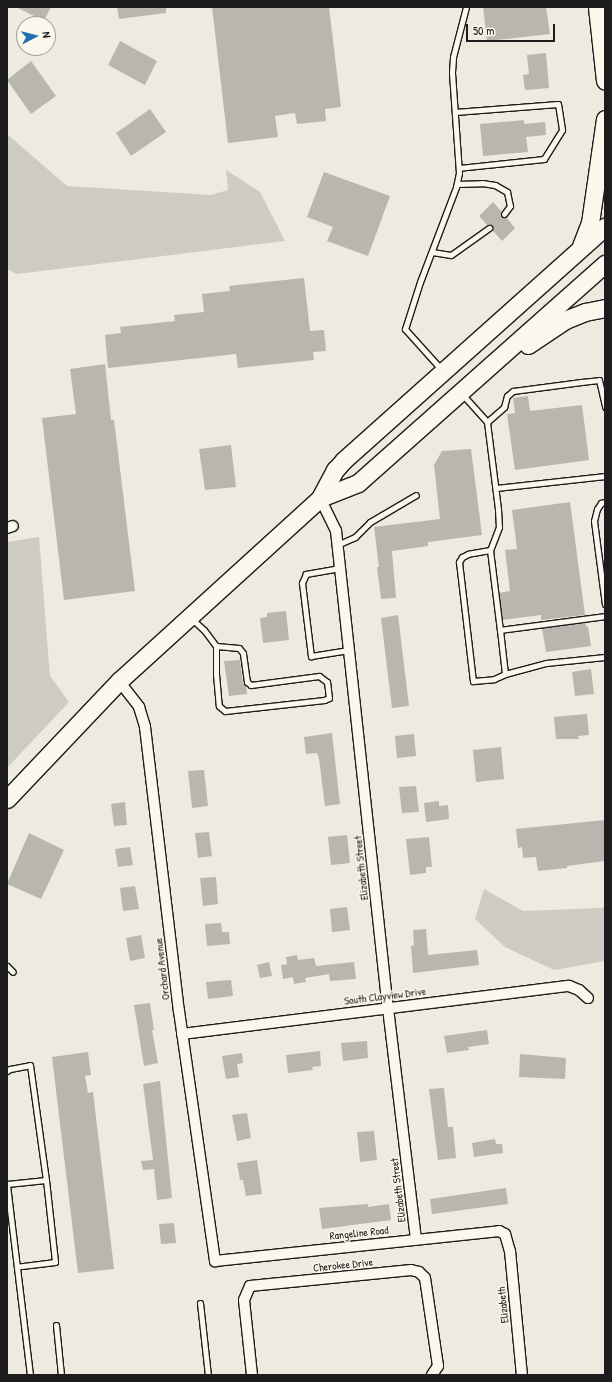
<!DOCTYPE html>
<html>
<head>
<meta charset="utf-8">
<style>
  body { margin:0 }
  #map { position:relative; width:612px; height:1382px; overflow:hidden; background:#eeeadf; font-family:"Patrick Hand",sans-serif }
  div>[style] { position:absolute }
  [style*='--x'] { left:calc(var(--x)*1px); top:calc(var(--y)*1px); width:calc(var(--w)*1px); rotate:calc(var(--a)*1deg) }
  .green>* { inset:0; background:#ceccc2 }
  .building>* { inset:0; background:#b9b6af }
  .roads { filter:drop-shadow(1px 0 #1c1c1c) drop-shadow(-1px 0 #1c1c1c) drop-shadow(0 1px #1c1c1c) drop-shadow(0 -1px #1c1c1c) }
  .service>* { height:5px; margin:-2.5px; padding:0 2.5px; transform-origin:2.5px; border-radius:2.5px; background:#fbf7ec }
  .minor>* { height:10px; margin:-5px; padding:0 5px; transform-origin:5px; border-radius:5px; background:#fbf7ec }
  .trunk>* { height:17px; margin:-8.5px; padding:0 8.5px; transform-origin:8.5px; border-radius:8.5px; background:#fbf7ec }
  span { translate:-50% -50%; white-space:nowrap; text-align:center; line-height:1.15; -webkit-text-stroke:3px #fbf7ec; paint-order:stroke }
  .street-label { font-size:11px; color:#1c1c1c }
  .frame { position:absolute; inset:0; border:8px solid #1c1c1c; pointer-events:none }
  .north { position:absolute; left:16px; top:16px; width:40px; height:40px; box-sizing:border-box; background:#fbf7ec; border:1px solid #a29f99; border-radius:50%; rotate:83deg; font-size:11px; font-weight:700; line-height:16px; text-align:center; color:#1c1c1c }
  .north::after { content:''; display:block; margin:auto; width:14px; height:18px; background:#1f6fb2; clip-path:polygon(50% 0,100% 100%,50% 72%,0 100%) }
  .scale { position:absolute; left:466px; top:24px; width:89px; height:18px; box-sizing:border-box; border:2px solid #1c1c1c; border-top:0; padding-left:5px; font-size:12px; line-height:14px; white-space:nowrap; color:#1c1c1c; -webkit-text-stroke:3px #fbf7ec; paint-order:stroke }
</style>
</head>
<body>
<div id="map">
  <div class="green">
    <div style="clip-path:polygon(7px 134px,67px 186px,211px 195px,228px 190px,226px 170px,260px 192px,285px 241px,17px 274px,7px 269px)"></div>
    <div style="clip-path:polygon(39px 537px,50px 676px,69px 702px,7px 768px,7px 542px)"></div>
    <div style="clip-path:polygon(484px 889px,523px 911px,601px 908px,605px 906px,605px 961px,554px 970px,505px 947px,475px 919px)"></div>
  </div>
  <div class="building">
    <div style="clip-path:polygon(16px 7px,51px 7px,44px 21px)"></div>
    <div style="clip-path:polygon(117px 7px,166px 7px,166px 13px,119px 19px)"></div>
    <div style="clip-path:polygon(212px 7px,329px 7px,341px 107px,325px 109px,326px 121px,297px 124px,295px 113px,275px 116px,278px 137px,228px 143px)"></div>
    <div style="clip-path:polygon(483px 7px,546px 7px,550px 34px,487px 41px)"></div>
    <div style="clip-path:polygon(120px 41px,157px 61px,145px 85px,108px 65px)"></div>
    <div style="clip-path:polygon(546px 53px,549px 88px,525px 90px,523px 75px,529px 74px,527px 55px)"></div>
    <div style="clip-path:polygon(31px 61px,56px 96px,31px 114px,7px 80px)"></div>
    <div style="clip-path:polygon(150px 109px,166px 132px,131px 156px,116px 133px)"></div>
    <div style="clip-path:polygon(524px 120px,524px 124px,545px 122px,546px 135px,526px 137px,528px 152px,483px 156px,480px 124px)"></div>
    <div style="clip-path:polygon(324px 172px,390px 196px,368px 256px,327px 241px,333px 227px,307px 217px)"></div>
    <div style="clip-path:polygon(493px 202px,501px 211px,501px 217px,506px 217px,515px 228px,502px 241px,492px 230px,492px 225px,487px 225px,479px 216px)"></div>
    <div style="clip-path:polygon(304px 278px,310px 331px,324px 330px,326px 351px,313px 352px,314px 360px,238px 368px,236px 354px,108px 368px,105px 335px,121px 333px,120px 327px,175px 321px,174px 315px,204px 312px,202px 294px,230px 291px,229px 286px)"></div>
    <div style="clip-path:polygon(105px 364px,111px 420px,114px 420px,135px 591px,64px 600px,42px 418px,76px 414px,70px 369px)"></div>
    <div style="clip-path:polygon(528px 396px,530px 411px,582px 405px,589px 460px,515px 470px,507px 414px,515px 413px,513px 398px)"></div>
    <div style="clip-path:polygon(231px 445px,236px 487px,205px 490px,199px 449px)"></div>
    <div style="clip-path:polygon(471px 449px,482px 535px,428px 542px,428px 546px,392px 551px,396px 598px,381px 599px,377px 567px,379px 567px,374px 527px,440px 519px,434px 465px,442px 451px)"></div>
    <div style="clip-path:polygon(570px 502px,585px 615px,541px 620px,541px 615px,503px 620px,499px 593px,510px 591px,505px 550px,517px 549px,512px 510px)"></div>
    <div style="clip-path:polygon(286px 611px,289px 640px,263px 643px,260px 618px,267px 617px,267px 613px)"></div>
    <div style="clip-path:polygon(398px 615px,409px 706px,392px 708px,381px 618px)"></div>
    <div style="clip-path:polygon(586px 623px,586px 627px,588px 626px,591px 646px,546px 652px,542px 628px)"></div>
    <div style="clip-path:polygon(240px 660px,243px 683px,246px 686px,247px 694px,229px 696px,224px 661px)"></div>
    <div style="clip-path:polygon(591px 669px,594px 694px,575px 696px,572px 672px)"></div>
    <div style="clip-path:polygon(587px 714px,589px 735px,578px 736px,579px 739px,556px 739px,554px 717px)"></div>
    <div style="clip-path:polygon(332px 733px,340px 804px,325px 806px,319px 759px,317px 753px,306px 754px,304px 737px)"></div>
    <div style="clip-path:polygon(414px 734px,416px 756px,397px 758px,395px 736px)"></div>
    <div style="clip-path:polygon(501px 747px,504px 779px,476px 782px,473px 750px)"></div>
    <div style="clip-path:polygon(204px 770px,208px 806px,192px 808px,188px 771px)"></div>
    <div style="clip-path:polygon(416px 786px,419px 812px,402px 813px,399px 787px)"></div>
    <div style="clip-path:polygon(439px 801px,439px 806px,448px 805px,449px 819px,426px 822px,424px 803px)"></div>
    <div style="clip-path:polygon(125px 802px,127px 825px,114px 826px,111px 804px)"></div>
    <div style="clip-path:polygon(605px 820px,605px 861px,567px 866px,567px 868px,538px 871px,536px 857px,523px 858px,522px 847px,518px 848px,516px 829px)"></div>
    <div style="clip-path:polygon(209px 832px,212px 856px,198px 858px,195px 833px)"></div>
    <div style="clip-path:polygon(29px 833px,64px 850px,41px 899px,7px 884px)"></div>
    <div style="clip-path:polygon(347px 835px,350px 863px,331px 865px,328px 837px)"></div>
    <div style="clip-path:polygon(429px 837px,432px 867px,426px 867px,426px 873px,410px 875px,406px 839px)"></div>
    <div style="clip-path:polygon(130px 847px,133px 865px,118px 867px,115px 849px)"></div>
    <div style="clip-path:polygon(216px 877px,218px 904px,203px 906px,200px 878px)"></div>
    <div style="clip-path:polygon(135px 886px,139px 909px,123px 911px,120px 888px)"></div>
    <div style="clip-path:polygon(347px 907px,350px 930px,332px 932px,330px 909px)"></div>
    <div style="clip-path:polygon(221px 923px,222px 932px,229px 932px,230px 944px,207px 946px,205px 924px)"></div>
    <div style="clip-path:polygon(426px 929px,428px 955px,477px 950px,479px 965px,413px 973px,411px 946px,414px 945px,413px 930px)"></div>
    <div style="clip-path:polygon(141px 935px,145px 958px,130px 961px,126px 938px)"></div>
    <div style="clip-path:polygon(297px 955px,298px 960px,314px 958px,316px 966px,354px 962px,356px 979px,330px 981px,329px 974px,305px 978px,306px 982px,294px 984px,293px 977px,283px 979px,281px 965px,287px 964px,286px 957px)"></div>
    <div style="clip-path:polygon(269px 962px,272px 976px,260px 978px,257px 965px)"></div>
    <div style="clip-path:polygon(231px 980px,233px 996px,208px 999px,206px 982px)"></div>
    <div style="clip-path:polygon(150px 1003px,154px 1030px,152px 1030px,158px 1063px,144px 1066px,134px 1005px)"></div>
    <div style="clip-path:polygon(487px 1030px,489px 1044px,468px 1047px,469px 1050px,447px 1053px,444px 1036px)"></div>
    <div style="clip-path:polygon(367px 1041px,368px 1058px,343px 1061px,341px 1043px)"></div>
    <div style="clip-path:polygon(320px 1051px,321px 1066px,312px 1067px,313px 1070px,288px 1073px,286px 1055px)"></div>
    <div style="clip-path:polygon(88px 1052px,91px 1075px,85px 1076px,88px 1093px,93px 1092px,114px 1269px,78px 1273px,52px 1057px)"></div>
    <div style="clip-path:polygon(242px 1053px,243px 1063px,237px 1064px,239px 1077px,226px 1079px,222px 1056px)"></div>
    <div style="clip-path:polygon(520px 1054px,566px 1058px,565px 1079px,519px 1077px)"></div>
    <div style="clip-path:polygon(160px 1081px,172px 1198px,157px 1200px,154px 1169px,143px 1170px,141px 1161px,153px 1160px,143px 1084px)"></div>
    <div style="clip-path:polygon(444px 1088px,448px 1127px,453px 1127px,456px 1158px,438px 1160px,429px 1089px)"></div>
    <div style="clip-path:polygon(247px 1113px,251px 1138px,237px 1141px,232px 1115px)"></div>
    <div style="clip-path:polygon(374px 1131px,377px 1160px,360px 1162px,357px 1132px)"></div>
    <div style="clip-path:polygon(495px 1139px,496px 1144px,502px 1144px,503px 1153px,474px 1157px,472px 1143px)"></div>
    <div style="clip-path:polygon(257px 1160px,262px 1194px,246px 1196px,243px 1180px,240px 1180px,237px 1163px)"></div>
    <div style="clip-path:polygon(506px 1188px,508px 1204px,432px 1214px,430px 1199px)"></div>
    <div style="clip-path:polygon(368px 1204px,368px 1207px,389px 1204px,391px 1220px,322px 1229px,319px 1208px)"></div>
    <div style="clip-path:polygon(174px 1223px,176px 1243px,161px 1244px,159px 1224px)"></div>
  </div>
  <div class="roads">
    <div class="service">
      <div style="--x:455;--y:112;--w:103;--a:-4.4"></div>
      <div style="--x:558;--y:104;--w:26;--a:81"></div>
      <div style="--x:562;--y:130;--w:34;--a:122"></div>
      <div style="--x:544;--y:159;--w:85;--a:174"></div>
      <div style="--x:457;--y:184;--w:25;--a:-2"></div>
      <div style="--x:482;--y:183;--w:13;--a:9"></div>
      <div style="--x:495;--y:185;--w:14;--a:30"></div>
      <div style="--x:507;--y:192;--w:14;--a:78"></div>
      <div style="--x:510;--y:206;--w:10;--a:127"></div>
      <div style="--x:432;--y:252;--w:19;--a:9"></div>
      <div style="--x:451;--y:255;--w:47;--a:-35.4"></div>
      <div style="--x:441;--y:369;--w:54;--a:-132"></div>
      <div style="--x:405;--y:329;--w:49;--a:-72.3"></div>
      <div style="--x:420;--y:282;--w:102;--a:-69.2"></div>
      <div style="--x:456;--y:187;--w:14;--a:-78"></div>
      <div style="--x:459;--y:173;--w:101;--a:-94"></div>
      <div style="--x:452;--y:72;--w:15;--a:-86"></div>
      <div style="--x:453;--y:57;--w:52;--a:-75.4"></div>
      <div style="--x:462;--y:394;--w:38;--a:48"></div>
      <div style="--x:487;--y:422;--w:88;--a:82.8"></div>
      <div style="--x:498;--y:509;--w:18;--a:87"></div>
      <div style="--x:499;--y:527;--w:25;--a:111"></div>
      <div style="--x:490;--y:550;--w:81;--a:82.9"></div>
      <div style="--x:500;--y:630;--w:106;--a:-7.6"></div>
      <div style="--x:487;--y:422;--w:23;--a:-41"></div>
      <div style="--x:504;--y:407;--w:11;--a:-75"></div>
      <div style="--x:507;--y:396;--w:8;--a:-40"></div>
      <div style="--x:513;--y:391;--w:69;--a:-7.5"></div>
      <div style="--x:581;--y:382;--w:18;--a:-6"></div>
      <div style="--x:599;--y:380;--w:28;--a:77"></div>
      <div style="--x:496;--y:488;--w:110;--a:-6.3"></div>
      <div style="--x:605;--y:502;--w:4;--a:166"></div>
      <div style="--x:601;--y:503;--w:7;--a:124"></div>
      <div style="--x:597;--y:509;--w:12;--a:104"></div>
      <div style="--x:594;--y:521;--w:84;--a:82.5"></div>
      <div style="--x:337;--y:545;--w:20;--a:-24"></div>
      <div style="--x:355;--y:537;--w:21;--a:-45"></div>
      <div style="--x:370;--y:522;--w:53;--a:-30.4"></div>
      <div style="--x:490;--y:550;--w:22;--a:170"></div>
      <div style="--x:468;--y:554;--w:7;--a:153"></div>
      <div style="--x:462;--y:557;--w:6;--a:121"></div>
      <div style="--x:459;--y:562;--w:120;--a:83.3"></div>
      <div style="--x:473;--y:681;--w:21;--a:-5"></div>
      <div style="--x:494;--y:679;--w:12;--a:-24"></div>
      <div style="--x:340;--y:568;--w:35;--a:170"></div>
      <div style="--x:306;--y:574;--w:10;--a:114"></div>
      <div style="--x:302;--y:583;--w:74;--a:83"></div>
      <div style="--x:311;--y:656;--w:38;--a:-9"></div>
      <div style="--x:192;--y:619;--w:16;--a:43"></div>
      <div style="--x:204;--y:630;--w:20;--a:53"></div>
      <div style="--x:216;--y:646;--w:28;--a:90"></div>
      <div style="--x:216;--y:674;--w:32;--a:85"></div>
      <div style="--x:219;--y:706;--w:8;--a:40"></div>
      <div style="--x:225;--y:711;--w:100;--a:-6.3"></div>
      <div style="--x:324;--y:700;--w:5;--a:-22"></div>
      <div style="--x:329;--y:698;--w:16;--a:-97"></div>
      <div style="--x:327;--y:682;--w:10;--a:-143"></div>
      <div style="--x:319;--y:676;--w:69;--a:172.5"></div>
      <div style="--x:251;--y:685;--w:5;--a:-143"></div>
      <div style="--x:247;--y:682;--w:29;--a:-98"></div>
      <div style="--x:243;--y:653;--w:6;--a:-129"></div>
      <div style="--x:239;--y:648;--w:23;--a:-175"></div>
      <div style="--x:500;--y:630;--w:44;--a:83.5"></div>
      <div style="--x:505;--y:674;--w:42;--a:-15"></div>
      <div style="--x:546;--y:663;--w:59;--a:-5.8"></div>
      <div style="--x:7;--y:966;--w:8;--a:45"></div>
      <div style="--x:7;--y:1071;--w:4;--a:-34"></div>
      <div style="--x:10;--y:1069;--w:20;--a:-11"></div>
      <div style="--x:30;--y:1065;--w:116;--a:82.1"></div>
      <div style="--x:7;--y:1184;--w:39;--a:-6"></div>
      <div style="--x:46;--y:1180;--w:82;--a:83.7"></div>
      <div style="--x:55;--y:1262;--w:38;--a:173"></div>
      <div style="--x:7;--y:1185;--w:191;--a:83.1"></div>
      <div style="--x:200;--y:1303;--w:72;--a:83.7"></div>
      <div style="--x:56;--y:1325;--w:50;--a:84.3"></div>
    </div>
    <div class="minor">
      <div style="--x:320;--y:498;--w:37;--a:64"></div>
      <div style="--x:336;--y:531;--w:480;--a:83.8"></div>
      <div style="--x:388;--y:1008;--w:233;--a:83.1"></div>
      <div style="--x:7;--y:528;--w:6;--a:-18"></div>
      <div style="--x:119;--y:681;--w:33;--a:52"></div>
      <div style="--x:139;--y:707;--w:21;--a:73"></div>
      <div style="--x:145;--y:727;--w:286;--a:83.2"></div>
      <div style="--x:179;--y:1011;--w:253;--a:81.8"></div>
      <div style="--x:215;--y:1261;--w:286;--a:-6"></div>
      <div style="--x:499;--y:1231;--w:7;--a:27"></div>
      <div style="--x:505;--y:1234;--w:18;--a:74"></div>
      <div style="--x:510;--y:1251;--w:125;--a:84.5"></div>
      <div style="--x:182;--y:1034;--w:390;--a:-7.1"></div>
      <div style="--x:569;--y:986;--w:11;--a:22"></div>
      <div style="--x:579;--y:990;--w:12;--a:42"></div>
      <div style="--x:252;--y:1375;--w:75;--a:-96.1"></div>
      <div style="--x:244;--y:1300;--w:15;--a:-67"></div>
      <div style="--x:250;--y:1286;--w:162;--a:-5.7"></div>
      <div style="--x:411;--y:1270;--w:8;--a:14"></div>
      <div style="--x:419;--y:1272;--w:8;--a:45"></div>
      <div style="--x:425;--y:1278;--w:89;--a:81.6"></div>
      <div style="--x:438;--y:1366;--w:11;--a:124"></div>
    </div>
    <div class="trunk">
      <div style="--x:597;--y:7;--w:74;--a:83.8"></div>
      <div style="--x:581;--y:246;--w:25;--a:-69"></div>
      <div style="--x:590;--y:223;--w:105;--a:-81.8"></div>
      <div style="--x:528;--y:345;--w:45;--a:-34"></div>
      <div style="--x:565;--y:320;--w:22;--a:-22"></div>
      <div style="--x:585;--y:312;--w:20;--a:-11"></div>
      <div style="--x:320;--y:498;--w:41;--a:-21.5"></div>
      <div style="--x:358;--y:483;--w:330;--a:-41.6"></div>
      <div style="--x:7;--y:799;--w:163;--a:-46.5"></div>
      <div style="--x:119;--y:681;--w:272;--a:-42.3"></div>
      <div style="--x:320;--y:498;--w:32;--a:-62"></div>
      <div style="--x:335;--y:470;--w:13;--a:-48"></div>
      <div style="--x:344;--y:460;--w:350;--a:-41.8"></div>
    </div>
  </div>
  <div class="street-label">
    <span style="left:361px;top:868px;rotate:-96deg">Elizabeth Street</span>
    <span style="left:162px;top:969px;rotate:-97deg">Orchard Avenue</span>
    <span style="left:385px;top:996px;rotate:-7deg">South Clayview Drive</span>
    <span style="left:398px;top:1190px;rotate:-97deg">Elizabeth Street</span>
    <span style="left:359px;top:1233px;rotate:-6deg">Rangeline Road</span>
    <span style="left:343px;top:1265px;rotate:-6deg">Cherokee Drive</span>
    <span style="left:503px;top:1305px;rotate:-96deg">Elizabeth</span>
  </div>
  <div class="frame"></div>
  <div class="north">N</div>
  <div class="scale">50 m</div>
</div>
</body>
</html>
